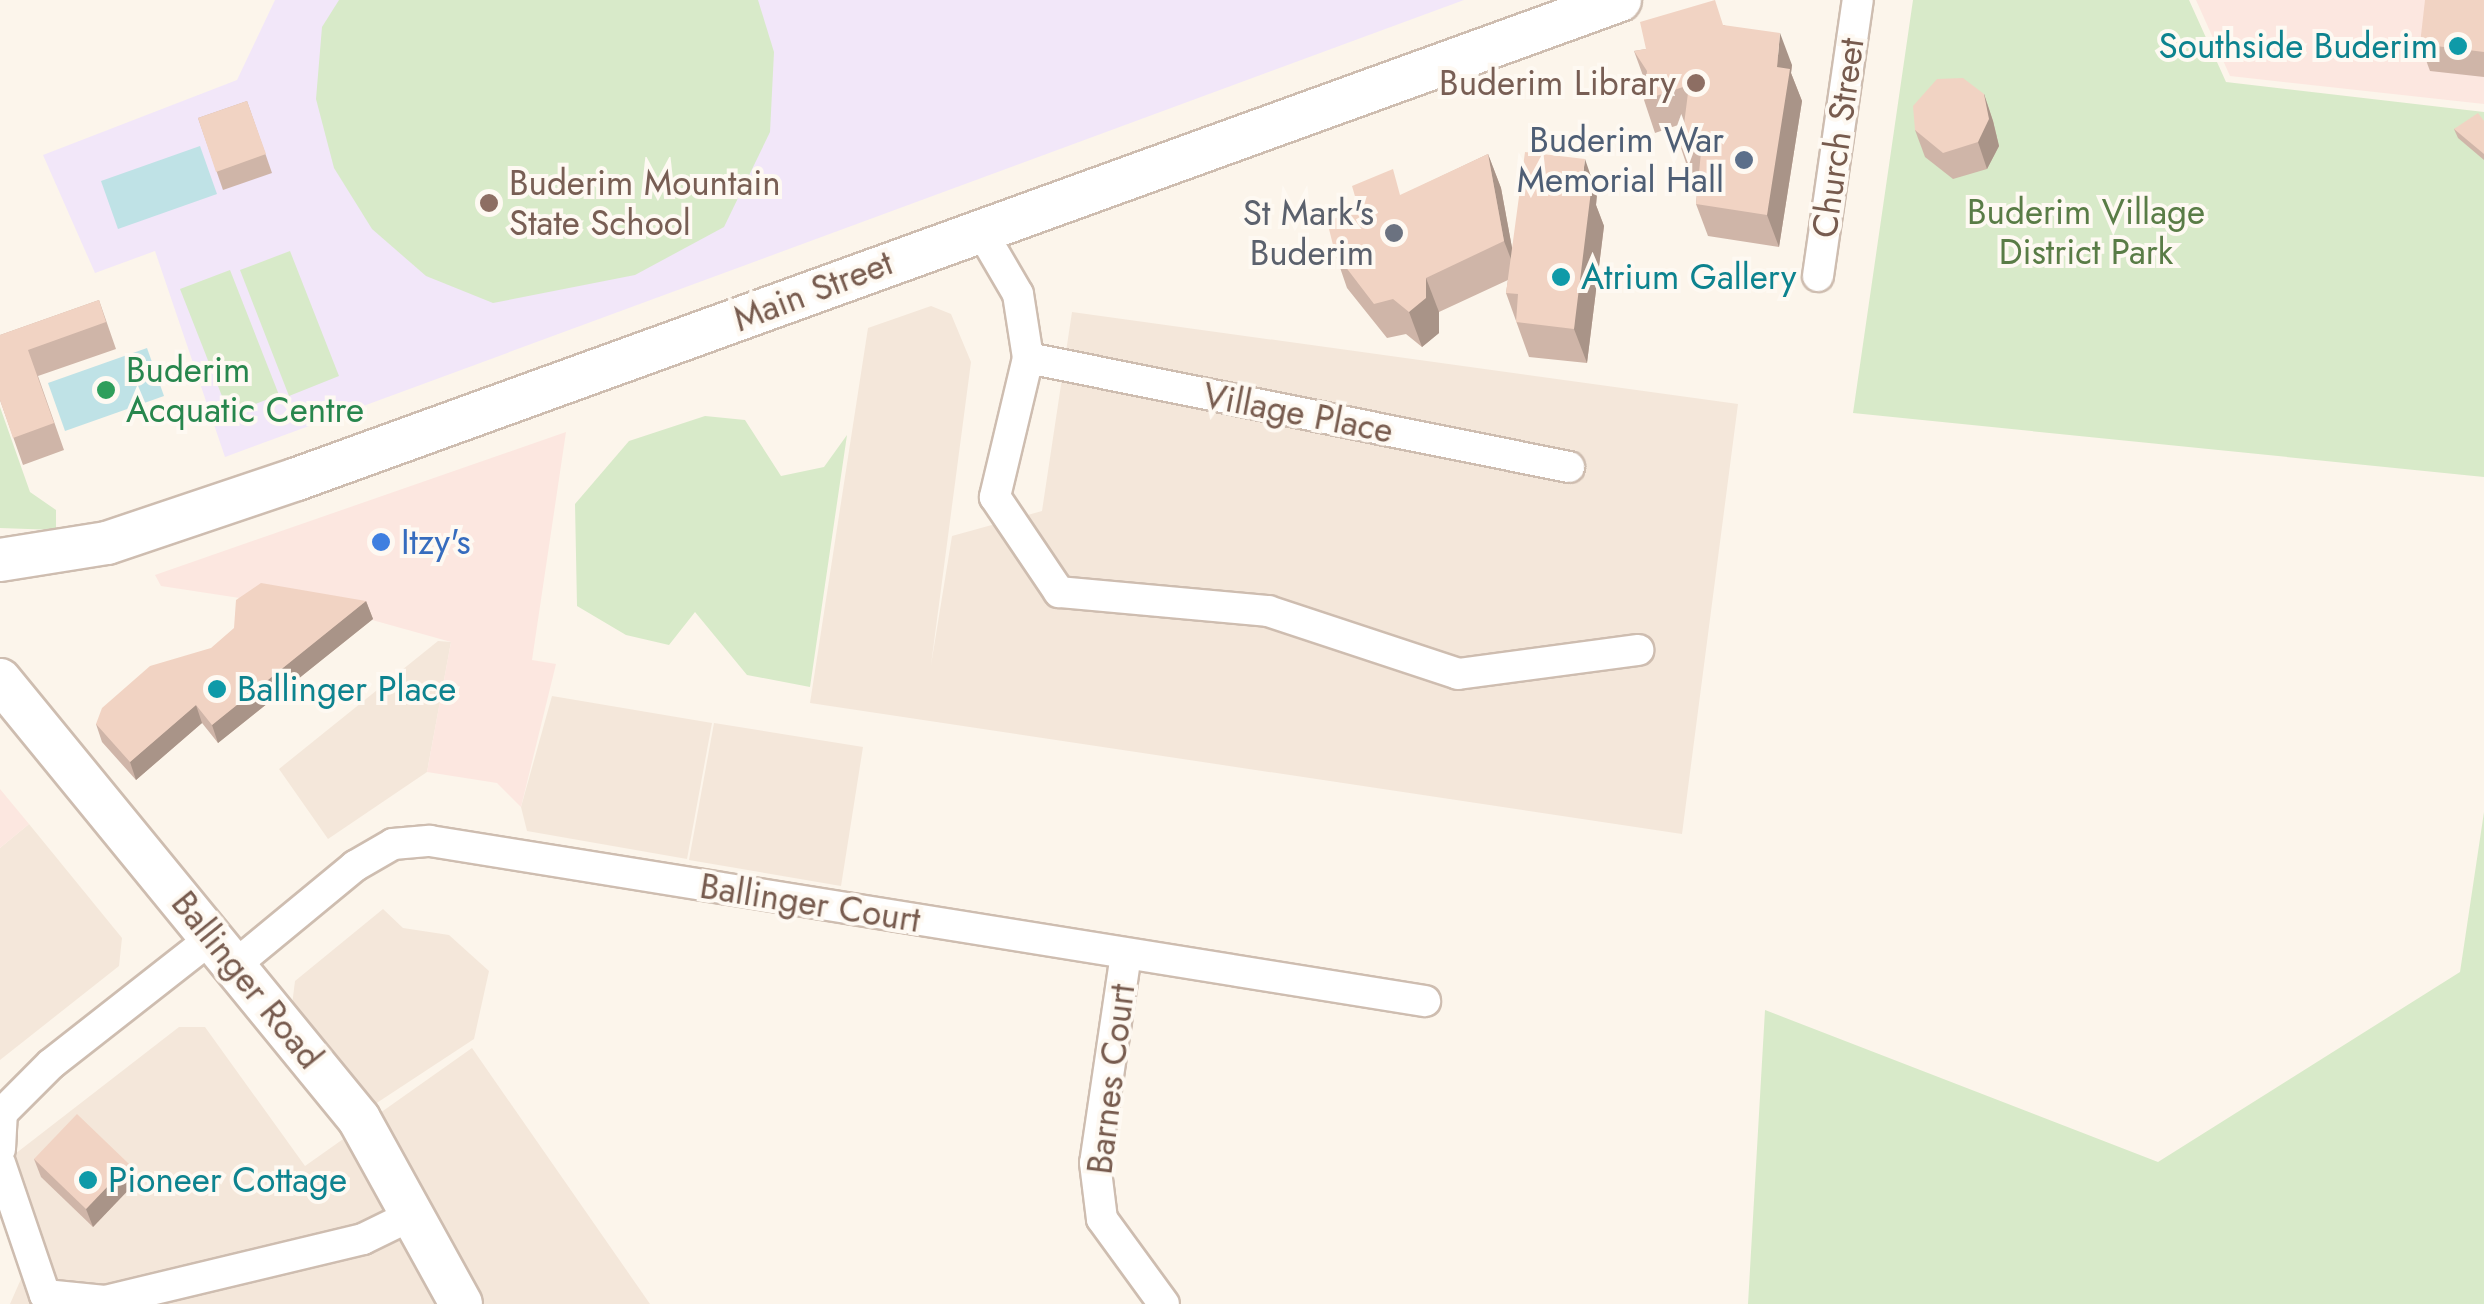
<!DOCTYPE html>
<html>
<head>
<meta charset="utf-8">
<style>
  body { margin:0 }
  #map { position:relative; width:2484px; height:1304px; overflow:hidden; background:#fcf5eb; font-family:Jost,sans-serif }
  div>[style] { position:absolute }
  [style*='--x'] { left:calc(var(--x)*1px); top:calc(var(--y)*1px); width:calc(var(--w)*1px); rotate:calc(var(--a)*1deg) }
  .residential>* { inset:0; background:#f4e7da }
  .commercial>* { inset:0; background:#fce7e0 }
  .education>* { inset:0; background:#f2e7f9 }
  .green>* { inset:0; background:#d8eac9 }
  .water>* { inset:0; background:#bfe2e6 }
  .roads { filter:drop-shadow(2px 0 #cebdb0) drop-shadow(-2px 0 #cebdb0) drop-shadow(0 2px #cebdb0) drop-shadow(0 -2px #cebdb0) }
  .street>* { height:30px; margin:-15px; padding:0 15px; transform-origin:15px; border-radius:15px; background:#fff }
  .secondary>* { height:42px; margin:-21px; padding:0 21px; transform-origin:21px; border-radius:21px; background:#fff }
  .wall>* { inset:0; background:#cfb5a8 }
  .shaded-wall>* { inset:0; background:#a99488 }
  .building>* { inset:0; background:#f1d3c3 }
  .dots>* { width:28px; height:28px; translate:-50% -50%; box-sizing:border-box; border:5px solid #fef9f2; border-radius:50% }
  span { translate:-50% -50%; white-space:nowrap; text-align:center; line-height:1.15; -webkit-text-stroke:8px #fef9f2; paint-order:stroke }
  .culture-label { font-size:35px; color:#0d838f }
  .right { translate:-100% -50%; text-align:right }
  .left { translate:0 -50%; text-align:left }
  .education-label { font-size:35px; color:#785e54 }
  .street-label { font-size:35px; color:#775b4e }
  .service-label { font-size:35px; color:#4e5e75 }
  .park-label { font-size:35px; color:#597c46 }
  .worship-label { font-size:35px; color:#5b616d }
  .leisure-label { font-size:35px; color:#27864d }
  .shop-label { font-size:35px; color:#366cbe }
</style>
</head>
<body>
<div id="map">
  <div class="residential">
    <div style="clip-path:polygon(931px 306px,951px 314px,971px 362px,931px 665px,952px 536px,1042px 511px,1072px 312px,1738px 404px,1682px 834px,810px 703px,868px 328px)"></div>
    <div style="clip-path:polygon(438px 641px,451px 642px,427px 772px,328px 839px,279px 769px)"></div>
    <div style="clip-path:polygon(552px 696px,712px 723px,687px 859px,527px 831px,521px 807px)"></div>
    <div style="clip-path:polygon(714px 723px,863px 747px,841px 886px,689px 860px)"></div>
    <div style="clip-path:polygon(29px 824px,122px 938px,119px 966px,0 1060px,0 848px)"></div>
    <div style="clip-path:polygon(383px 909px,403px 928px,449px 935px,489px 971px,474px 1039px,366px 1110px,291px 1013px,295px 981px)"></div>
    <div style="clip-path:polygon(179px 1027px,205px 1027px,305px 1166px,472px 1048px,650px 1304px,10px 1304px,39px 1238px,15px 1154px)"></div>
  </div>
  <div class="commercial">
    <div style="clip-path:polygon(2196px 0,2484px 0,2484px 104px,2230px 76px)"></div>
    <div style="clip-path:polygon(566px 432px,532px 660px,556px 664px,521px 807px,497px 783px,427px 772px,451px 642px,358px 616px,161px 586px,155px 575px)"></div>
    <div style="clip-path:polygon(0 789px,29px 824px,0 848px)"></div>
  </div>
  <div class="education">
    <div style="clip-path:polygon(275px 0,1464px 0,225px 457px,155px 251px,95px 273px,43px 155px,237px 80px)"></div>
  </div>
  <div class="green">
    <div style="clip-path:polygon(339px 0,758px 0,774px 52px,770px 132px,724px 227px,635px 275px,493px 303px,426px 276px,372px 229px,334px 168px,316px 99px,322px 27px)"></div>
    <div style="clip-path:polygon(1913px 0,2189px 0,2226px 82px,2484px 112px,2484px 477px,1853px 413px)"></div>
    <div style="clip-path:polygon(290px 251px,339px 376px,289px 396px,240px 270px)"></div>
    <div style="clip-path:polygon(230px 270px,279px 395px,229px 414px,180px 289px)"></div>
    <div style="clip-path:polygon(0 407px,30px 492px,56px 510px,56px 530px,0 528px)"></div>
    <div style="clip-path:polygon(705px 416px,745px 420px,781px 476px,824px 467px,847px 435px,810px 687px,747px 675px,695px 612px,669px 645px,626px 635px,577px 606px,575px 504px,629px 441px)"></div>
    <div style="clip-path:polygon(2484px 812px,2484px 1304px,1748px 1304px,1765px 1010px,2158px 1162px,2460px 972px)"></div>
  </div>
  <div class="water">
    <div style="clip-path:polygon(200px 146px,217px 194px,118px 229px,101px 181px)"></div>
    <div style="clip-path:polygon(147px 348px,164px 396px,65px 431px,48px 383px)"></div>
  </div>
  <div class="roads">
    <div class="street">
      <div style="--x:980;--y:229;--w:75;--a:59.7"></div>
      <div style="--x:1018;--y:294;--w:65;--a:81.1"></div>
      <div style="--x:1028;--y:358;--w:143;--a:103.4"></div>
      <div style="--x:995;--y:497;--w:115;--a:56"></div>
      <div style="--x:1059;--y:592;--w:210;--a:5.2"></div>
      <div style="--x:1268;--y:611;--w:200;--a:18.3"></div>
      <div style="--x:1458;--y:674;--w:182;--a:-7.6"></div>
      <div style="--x:1818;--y:276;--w:279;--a:-81.8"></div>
      <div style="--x:1028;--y:358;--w:552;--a:11.39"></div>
      <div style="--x:1126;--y:954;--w:211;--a:98.4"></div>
      <div style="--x:1095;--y:1163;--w:56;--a:82.9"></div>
      <div style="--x:1102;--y:1219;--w:105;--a:53.9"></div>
      <div style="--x:235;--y:965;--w:156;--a:-39.5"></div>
      <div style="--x:355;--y:866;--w:44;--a:-30.1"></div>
      <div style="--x:393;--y:844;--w:37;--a:-5"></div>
      <div style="--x:430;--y:841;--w:1008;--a:9.14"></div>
      <div style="--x:0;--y:1149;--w:36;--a:-87"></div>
      <div style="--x:2;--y:1113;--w:69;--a:-45"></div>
      <div style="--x:51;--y:1064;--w:206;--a:-38.1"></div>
      <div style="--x:0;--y:1163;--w:139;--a:71.2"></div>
      <div style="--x:45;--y:1295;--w:60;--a:5.7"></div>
      <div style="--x:105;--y:1301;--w:265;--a:-13.5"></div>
      <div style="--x:363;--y:1239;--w:57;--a:-26.1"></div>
    </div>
    <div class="secondary">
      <div style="--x:0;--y:560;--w:108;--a:-9"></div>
      <div style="--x:107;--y:543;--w:200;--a:-18.6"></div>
      <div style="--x:297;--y:479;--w:1407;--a:-19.9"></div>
      <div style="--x:0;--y:680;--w:567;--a:50.72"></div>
      <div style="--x:359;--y:1119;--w:211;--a:61.1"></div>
    </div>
  </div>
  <div class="wall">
    <div style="clip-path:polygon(2484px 0,2484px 77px,2430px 71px,2420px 44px)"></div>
    <div style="clip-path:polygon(1724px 25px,1792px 65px,1791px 73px,1802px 101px,1779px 247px,1708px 236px,1696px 204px,1698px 182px,1692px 181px,1681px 148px,1684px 123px,1655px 133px,1644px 100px,1646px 84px,1634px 51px,1646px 49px)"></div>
    <div style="clip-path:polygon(1984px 94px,1993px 121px,1999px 146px,1987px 169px,1953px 179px,1925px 157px,1915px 130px)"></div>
    <div style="clip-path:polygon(247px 101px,272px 173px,223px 190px,198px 118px)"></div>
    <div style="clip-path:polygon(2484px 121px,2484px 160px,2458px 138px,2454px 129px)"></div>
    <div style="clip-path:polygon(1488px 154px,1501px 188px,1512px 248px,1597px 194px,1596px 205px,1604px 226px,1587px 363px,1529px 357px,1506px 293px,1508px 280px,1439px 312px,1439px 333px,1422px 347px,1406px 334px,1387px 338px,1347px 288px,1335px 253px,1402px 195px)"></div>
    <div style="clip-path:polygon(99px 300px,116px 349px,38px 376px,64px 450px,23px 465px,0 400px,0 335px)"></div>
    <div style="clip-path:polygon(366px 601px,373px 619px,218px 743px,202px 723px,136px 780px,102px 742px,96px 724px)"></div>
    <div style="clip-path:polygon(34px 1159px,136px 1182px,93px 1227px,41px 1177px)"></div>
  </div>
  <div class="shaded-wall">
    <div style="clip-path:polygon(1780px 33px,1792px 65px,1791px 73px,1802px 101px,1779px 247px,1767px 215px,1777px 67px)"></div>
    <div style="clip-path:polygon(1984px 94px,1993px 121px,1999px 146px,1987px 169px,1978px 142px)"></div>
    <div style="clip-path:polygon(1488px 154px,1501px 188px,1517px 275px,1504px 241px)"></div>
    <div style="clip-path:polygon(1585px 159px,1597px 194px,1596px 205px,1604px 226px,1587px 363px,1574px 329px,1581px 191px)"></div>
    <div style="clip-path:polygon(1426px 278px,1439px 312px,1439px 333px,1422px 347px,1409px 312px)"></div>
    <div style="clip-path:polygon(366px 601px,373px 619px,218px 743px,212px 725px)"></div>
    <div style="clip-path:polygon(196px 705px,202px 723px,136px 780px,130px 762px)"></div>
    <div style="clip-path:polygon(129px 1164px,136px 1182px,93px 1227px,86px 1209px)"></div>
  </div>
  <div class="building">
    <div style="clip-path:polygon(1715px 0,1723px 25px,1780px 33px,1777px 67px,1790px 69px,1767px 215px,1696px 204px,1701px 152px,1681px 148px,1689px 85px,1644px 100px,1647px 71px,1634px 51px,1646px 49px,1640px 22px)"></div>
    <div style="clip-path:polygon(2425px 0,2484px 0,2484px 52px,2420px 44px)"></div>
    <div style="clip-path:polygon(1963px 78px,1984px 94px,1989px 119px,1978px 142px,1943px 153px,1915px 130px,1913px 106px,1937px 79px)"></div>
    <div style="clip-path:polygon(247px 101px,266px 154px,216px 172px,198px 118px)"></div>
    <div style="clip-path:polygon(2478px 113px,2484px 121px,2484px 154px,2454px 129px)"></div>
    <div style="clip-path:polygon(1525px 152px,1585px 159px,1581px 191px,1591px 191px,1574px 329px,1516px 322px,1518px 294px,1506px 293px)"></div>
    <div style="clip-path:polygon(1488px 154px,1504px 241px,1426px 278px,1426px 298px,1409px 312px,1393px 299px,1374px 304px,1335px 253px,1327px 221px,1359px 210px,1352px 186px,1393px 169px,1400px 195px)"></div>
    <div style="clip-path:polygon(99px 300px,106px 322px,28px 350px,54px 423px,13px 438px,0 400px,0 335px)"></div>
    <div style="clip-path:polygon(261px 583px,366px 601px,212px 725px,196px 705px,130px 762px,96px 724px,102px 708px,150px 666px,211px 648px,234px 628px,236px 600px)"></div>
    <div style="clip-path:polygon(77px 1114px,129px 1164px,86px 1209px,34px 1159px)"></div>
  </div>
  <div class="dots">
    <div style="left:2458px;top:46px;background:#0f9aa8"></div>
    <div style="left:1696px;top:83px;background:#8d6e63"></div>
    <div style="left:1744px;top:160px;background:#5c6f8a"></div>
    <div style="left:489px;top:203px;background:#8d6e63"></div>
    <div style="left:1394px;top:233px;background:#6b7280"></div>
    <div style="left:1561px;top:277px;background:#0f9aa8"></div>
    <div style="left:106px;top:390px;background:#2e9e5b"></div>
    <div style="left:381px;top:542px;background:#3f7fe0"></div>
    <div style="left:217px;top:689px;background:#0f9aa8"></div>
    <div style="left:88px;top:1180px;background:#0f9aa8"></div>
  </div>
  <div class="culture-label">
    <span class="right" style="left:2438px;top:46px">Southside Buderim</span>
    <span class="left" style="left:1581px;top:277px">Atrium Gallery</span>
    <span class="left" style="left:237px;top:689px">Ballinger Place</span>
    <span class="left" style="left:108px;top:1180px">Pioneer Cottage</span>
  </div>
  <div class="education-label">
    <span class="right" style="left:1676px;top:83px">Buderim Library</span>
    <span class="left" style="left:509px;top:203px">Buderim Mountain<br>State School</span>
  </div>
  <div class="street-label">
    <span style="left:1838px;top:138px;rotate:-82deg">Church Street</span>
    <span style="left:813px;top:291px;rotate:-21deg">Main Street</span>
    <span style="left:1298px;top:413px;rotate:11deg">Village Place</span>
    <span style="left:810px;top:903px;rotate:9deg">Ballinger Court</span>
    <span style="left:247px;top:980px;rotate:51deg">Ballinger Road</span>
    <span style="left:1111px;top:1079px;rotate:-83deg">Barnes Court</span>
  </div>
  <div class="service-label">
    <span class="right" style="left:1724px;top:160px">Buderim War<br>Memorial Hall</span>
  </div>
  <div class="park-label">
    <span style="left:2086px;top:232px">Buderim Village<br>District Park</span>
  </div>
  <div class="worship-label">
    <span class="right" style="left:1374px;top:233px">St Mark's<br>Buderim</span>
  </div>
  <div class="leisure-label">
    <span class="left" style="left:126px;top:390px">Buderim<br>Acquatic Centre</span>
  </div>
  <div class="shop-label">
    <span class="left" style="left:401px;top:542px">Itzy's</span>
  </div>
</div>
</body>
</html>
